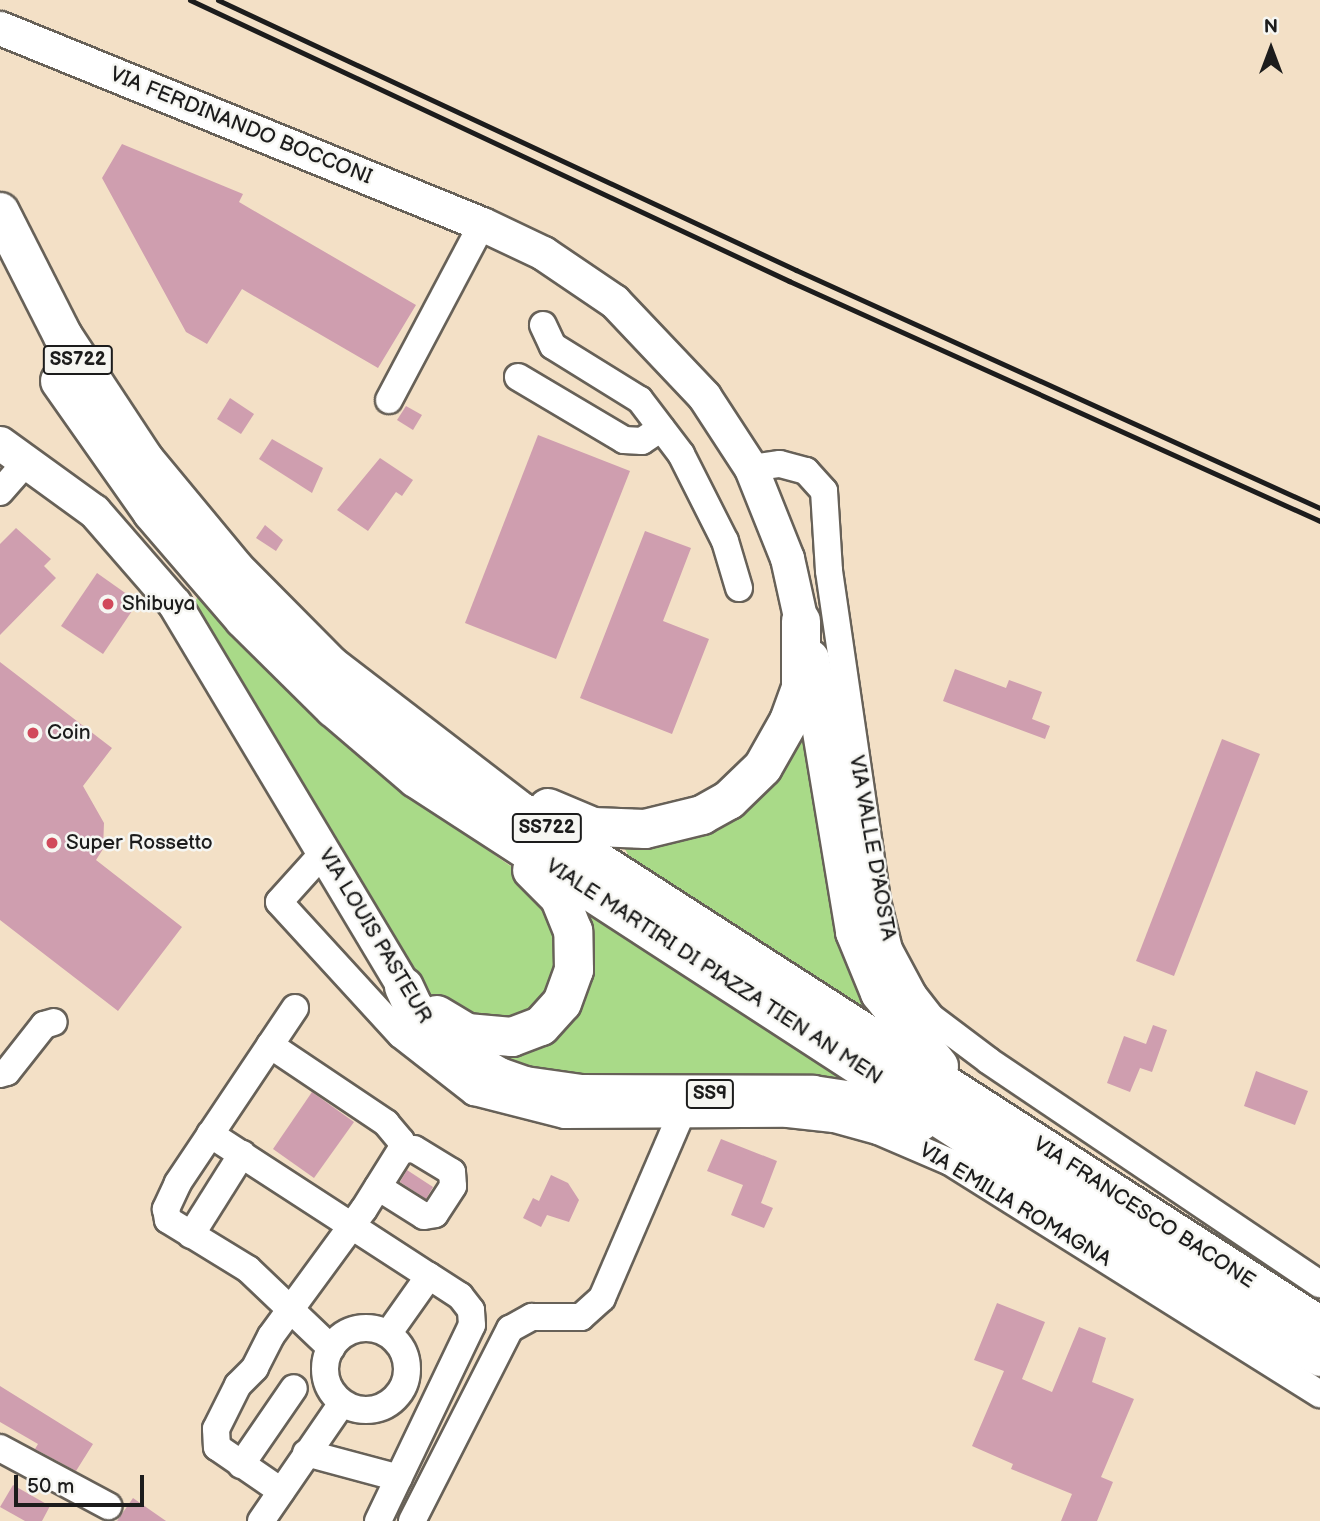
<!DOCTYPE html>
<html>
<head>
<meta charset="utf-8">
<style>
  body { margin:0 }
  #map { position:relative; width:1320px; height:1521px; overflow:hidden; background:#f3e0c6; font-family:"Balsamiq Sans",sans-serif }
  div>[style] { position:absolute }
  [style*='--x'] { left:calc(var(--x)*1px); top:calc(var(--y)*1px); width:calc(var(--w)*1px); rotate:calc(var(--a)*1deg) }
  .green>* { inset:0; background:#a9da88 }
  .building>* { inset:0; background:#cf9eaf }
  .roads { filter:drop-shadow(2px 0 #676158) drop-shadow(-2px 0 #676158) drop-shadow(0 2px #676158) drop-shadow(0 -2px #676158) }
  .minor>* { height:26px; margin:-13px; padding:0 13px; transform-origin:13px; border-radius:13px; background:#fff }
  .minor>.ring { margin:-13px; padding:0; box-sizing:content-box; background:none; border:26px solid #fff; border-radius:50% }
  .major>* { height:33px; margin:-16.5px; padding:0 16.5px; transform-origin:16.5px; border-radius:16.5px; background:#fff }
  .highway>* { height:38px; margin:-19px; padding:0 19px; transform-origin:19px; border-radius:19px; background:#fff }
  .rail>* { height:5px; margin:-2.5px; padding:0 2.5px; transform-origin:2.5px; border-radius:2.5px; background:#1c1c1c }
  .dots>* { width:19px; height:19px; translate:-50% -50%; box-sizing:border-box; border:4px solid #f6f6f2; border-radius:50% }
  span { translate:-50% -50%; white-space:nowrap; text-align:center; line-height:1.15; -webkit-text-stroke:5px #f6f6f2; paint-order:stroke }
  .shield-label span { padding:2px 5px; background:#f6f6f2; border:2px solid; border-radius:5px; -webkit-text-stroke-width:0 }
  .shield-label { font-size:19px; color:#1c1c1c; font-weight:700 }
  .street-label { font-size:21px; color:#1c1c1c }
  .poi-label { font-size:21px; color:#1c1c1c }
  .left { translate:0 -50%; text-align:left }
  .north { position:absolute; left:1236px; top:14px; width:70px; height:70px; -webkit-text-stroke:5px #f6f6f2; paint-order:stroke; rotate:0deg; font-size:19px; font-weight:700; line-height:28px; text-align:center; color:#1c1c1c }
  .north::after { content:''; display:block; margin:auto; width:24px; height:32px; background:#1c1c1c; clip-path:polygon(50% 0,100% 100%,50% 72%,0 100%) }
  .scale { position:absolute; left:14px; top:1475px; width:130px; height:32px; box-sizing:border-box; border:4px solid #1c1c1c; border-top:0; padding-left:9px; font-size:21px; line-height:24px; white-space:nowrap; color:#1c1c1c; -webkit-text-stroke:5px #f6f6f2; paint-order:stroke }
</style>
</head>
<body>
<div id="map">
  <div class="green">
    <div style="clip-path:polygon(198px 596px,433px 812px,545px 890px,565px 975px,521px 1026px,438px 1007px,425px 992px,218px 646px,195px 602px)"></div>
    <div style="clip-path:polygon(804px 704px,878px 1021px,632px 862px,625px 849px,628px 842px,675px 834px)"></div>
    <div style="clip-path:polygon(593px 912px,830px 1069px,840px 1081px,559px 1082px,462px 1041px,526px 1043px,588px 913px)"></div>
  </div>
  <div class="building">
    <div style="clip-path:polygon(122px 144px,243px 194px,239px 202px,416px 305px,378px 368px,242px 289px,207px 344px,186px 332px,102px 178px)"></div>
    <div style="clip-path:polygon(230px 398px,254px 414px,241px 434px,217px 419px)"></div>
    <div style="clip-path:polygon(406px 406px,422px 415px,413px 430px,397px 420px)"></div>
    <div style="clip-path:polygon(538px 435px,630px 471px,556px 659px,465px 623px)"></div>
    <div style="clip-path:polygon(272px 439px,323px 468px,312px 493px,259px 459px)"></div>
    <div style="clip-path:polygon(380px 458px,413px 480px,402px 496px,396px 492px,368px 531px,337px 510px)"></div>
    <div style="clip-path:polygon(265px 525px,283px 540px,276px 551px,256px 538px)"></div>
    <div style="clip-path:polygon(16px 528px,51px 559px,44px 566px,56px 578px,0 635px,0 544px)"></div>
    <div style="clip-path:polygon(645px 531px,691px 548px,663px 621px,709px 639px,672px 734px,580px 698px)"></div>
    <div style="clip-path:polygon(97px 573px,138px 602px,103px 654px,61px 626px)"></div>
    <div style="clip-path:polygon(0 662px,112px 748px,83px 786px,104px 823px,103px 849px,96px 860px,182px 927px,118px 1011px,0 920px)"></div>
    <div style="clip-path:polygon(955px 669px,1006px 688px,1009px 680px,1042px 692px,1032px 719px,1050px 726px,1045px 739px,943px 701px)"></div>
    <div style="clip-path:polygon(1222px 739px,1260px 754px,1174px 976px,1136px 961px)"></div>
    <div style="clip-path:polygon(1153px 1025px,1167px 1030px,1152px 1072px,1140px 1068px,1130px 1092px,1107px 1083px,1124px 1036px,1146px 1044px)"></div>
    <div style="clip-path:polygon(1256px 1071px,1308px 1091px,1295px 1125px,1244px 1106px)"></div>
    <div style="clip-path:polygon(312px 1092px,354px 1122px,314px 1178px,273px 1149px)"></div>
    <div style="clip-path:polygon(721px 1139px,777px 1161px,761px 1203px,773px 1208px,764px 1228px,731px 1215px,743px 1185px,707px 1171px)"></div>
    <div style="clip-path:polygon(407px 1170px,433px 1187px,426px 1199px,400px 1182px)"></div>
    <div style="clip-path:polygon(551px 1175px,568px 1183px,579px 1200px,569px 1222px,547px 1215px,541px 1227px,523px 1218px,533px 1198px,539px 1201px)"></div>
    <div style="clip-path:polygon(997px 1303px,1045px 1322px,1022px 1379px,1052px 1392px,1079px 1327px,1106px 1338px,1092px 1382px,1134px 1399px,1101px 1477px,1113px 1482px,1097px 1521px,1061px 1521px,1072px 1494px,1011px 1469px,1013px 1464px,972px 1446px,1004px 1371px,974px 1360px)"></div>
    <div style="clip-path:polygon(0 1386px,93px 1444px,76px 1471px,35px 1449px,38px 1444px,0 1422px)"></div>
    <div style="clip-path:polygon(13px 1485px,50px 1506px,42px 1521px,25px 1521px,0 1507px)"></div>
    <div style="clip-path:polygon(133px 1498px,166px 1521px,117px 1521px)"></div>
  </div>
  <div class="roads">
    <div class="minor">
      <div style="--x:543;--y:325;--w:23;--a:65"></div>
      <div style="--x:553;--y:346;--w:102;--a:31.8"></div>
      <div style="--x:640;--y:400;--w:68;--a:52.8"></div>
      <div style="--x:681;--y:454;--w:97;--a:63.2"></div>
      <div style="--x:725;--y:541;--w:49;--a:73.4"></div>
      <div style="--x:518;--y:377;--w:123;--a:30.7"></div>
      <div style="--x:624;--y:440;--w:18;--a:3"></div>
      <div style="--x:642;--y:441;--w:23;--a:-34"></div>
      <div style="--x:389;--y:400;--w:199;--a:-62.1"></div>
      <div style="--x:751;--y:468;--w:29;--a:-8"></div>
      <div style="--x:780;--y:464;--w:27;--a:15"></div>
      <div style="--x:806;--y:471;--w:27;--a:48"></div>
      <div style="--x:824;--y:491;--w:80;--a:86.4"></div>
      <div style="--x:829;--y:571;--w:333;--a:81.7"></div>
      <div style="--x:877;--y:901;--w:49;--a:76"></div>
      <div style="--x:889;--y:949;--w:51;--a:61.9"></div>
      <div style="--x:913;--y:994;--w:31;--a:52"></div>
      <div style="--x:932;--y:1018;--w:71;--a:37"></div>
      <div style="--x:989;--y:1061;--w:399;--a:34"></div>
      <div style="--x:0;--y:492;--w:41;--a:-48.9"></div>
      <div style="--x:324;--y:852;--w:67;--a:132"></div>
      <div style="--x:279;--y:902;--w:180;--a:47.5"></div>
      <div style="--x:401;--y:1035;--w:93;--a:38"></div>
      <div style="--x:474;--y:1092;--w:94;--a:14.2"></div>
      <div style="--x:565;--y:1115;--w:223;--a:-0.3"></div>
      <div style="--x:788;--y:1114;--w:46;--a:6.2"></div>
      <div style="--x:834;--y:1119;--w:46;--a:15.3"></div>
      <div style="--x:878;--y:1131;--w:78;--a:23.3"></div>
      <div style="--x:950;--y:1162;--w:437;--a:32.1"></div>
      <div style="--x:295;--y:1008;--w:211;--a:123.8"></div>
      <div style="--x:178;--y:1183;--w:29;--a:115"></div>
      <div style="--x:166;--y:1209;--w:11;--a:80"></div>
      <div style="--x:168;--y:1220;--w:94;--a:31.5"></div>
      <div style="--x:248;--y:1269;--w:115;--a:43.6"></div>
      <div style="--x:270;--y:1045;--w:140;--a:33.9"></div>
      <div style="--x:386;--y:1123;--w:23;--a:50"></div>
      <div style="--x:401;--y:1141;--w:9;--a:90"></div>
      <div style="--x:401;--y:1150;--w:70;--a:122.1"></div>
      <div style="--x:364;--y:1209;--w:157;--a:126.2"></div>
      <div style="--x:271;--y:1336;--w:36;--a:117"></div>
      <div style="--x:255;--y:1368;--w:24;--a:135"></div>
      <div style="--x:238;--y:1385;--w:49;--a:116.6"></div>
      <div style="--x:216;--y:1429;--w:18;--a:87"></div>
      <div style="--x:217;--y:1447;--w:78;--a:34.5"></div>
      <div style="--x:0;--y:1074;--w:7;--a:-16"></div>
      <div style="--x:7;--y:1072;--w:60;--a:-51.8"></div>
      <div style="--x:44;--y:1025;--w:10;--a:-17"></div>
      <div style="--x:210;--y:1134;--w:261;--a:33"></div>
      <div style="--x:429;--y:1276;--w:71;--a:125.3"></div>
      <div style="--x:378;--y:1187;--w:54;--a:32.2"></div>
      <div style="--x:424;--y:1216;--w:11;--a:-10"></div>
      <div style="--x:435;--y:1214;--w:33;--a:-57"></div>
      <div style="--x:453;--y:1186;--w:14;--a:-94"></div>
      <div style="--x:452;--y:1172;--w:44;--a:-148.8"></div>
      <div style="--x:414;--y:1149;--w:13;--a:176"></div>
      <div style="--x:191;--y:1235;--w:96;--a:-57.8"></div>
      <div class="ring" style="left:325px;top:1328px;width:56px;height:56px"></div>
      <div style="--x:0;--y:1448;--w:123;--a:28.2"></div>
      <div style="--x:306;--y:1453;--w:96;--a:15"></div>
      <div style="--x:241;--y:1465;--w:93;--a:-55.5"></div>
      <div style="--x:261;--y:1521;--w:143;--a:-55.5"></div>
      <div style="--x:378;--y:1521;--w:217;--a:-64.4"></div>
      <div style="--x:472;--y:1325;--w:15;--a:-94"></div>
      <div style="--x:471;--y:1310;--w:18;--a:-128"></div>
      <div style="--x:460;--y:1296;--w:37;--a:-147"></div>
      <div style="--x:412;--y:1521;--w:216;--a:-63"></div>
      <div style="--x:510;--y:1329;--w:25;--a:-29"></div>
      <div style="--x:532;--y:1317;--w:49;--a:0"></div>
      <div style="--x:581;--y:1317;--w:28;--a:-42"></div>
      <div style="--x:602;--y:1298;--w:197;--a:-66.7"></div>
    </div>
    <div class="major">
      <div style="--x:0;--y:28;--w:520;--a:22.13"></div>
      <div style="--x:482;--y:224;--w:68;--a:25.4"></div>
      <div style="--x:543;--y:253;--w:86;--a:34.1"></div>
      <div style="--x:614;--y:301;--w:131;--a:46.5"></div>
      <div style="--x:704;--y:396;--w:86;--a:56.9"></div>
      <div style="--x:751;--y:468;--w:97;--a:68.2"></div>
      <div style="--x:787;--y:558;--w:65;--a:77.5"></div>
      <div style="--x:0;--y:443;--w:116;--a:35.9"></div>
      <div style="--x:94;--y:511;--w:122;--a:49"></div>
      <div style="--x:174;--y:603;--w:448;--a:59.1"></div>
    </div>
    <div class="highway">
      <div style="--x:0;--y:212;--w:139;--a:63.1"></div>
      <div style="--x:63;--y:336;--w:147;--a:56.6"></div>
      <div style="--x:144;--y:459;--w:143;--a:50.4"></div>
      <div style="--x:235;--y:569;--w:136;--a:45.3"></div>
      <div style="--x:331;--y:666;--w:238;--a:37.5"></div>
      <div style="--x:520;--y:811;--w:951;--a:32.77"></div>
      <div style="--x:60;--y:381;--w:160;--a:54.9"></div>
      <div style="--x:152;--y:512;--w:141;--a:49.3"></div>
      <div style="--x:244;--y:619;--w:127;--a:44.7"></div>
      <div style="--x:334;--y:708;--w:108;--a:40.5"></div>
      <div style="--x:416;--y:778;--w:782;--a:33"></div>
      <div style="--x:1072;--y:1204;--w:291;--a:31.7"></div>
      <div style="--x:810;--y:659;--w:277;--a:80.6"></div>
      <div style="--x:855;--y:932;--w:66;--a:67.7"></div>
      <div style="--x:880;--y:993;--w:94;--a:51.1"></div>
      <div style="--x:548;--y:808;--w:49;--a:22.9"></div>
      <div style="--x:593;--y:827;--w:52;--a:2.2"></div>
      <div style="--x:645;--y:829;--w:59;--a:-13.8"></div>
      <div style="--x:702;--y:815;--w:31;--a:-29"></div>
      <div style="--x:729;--y:800;--w:47;--a:-44.1"></div>
      <div style="--x:763;--y:767;--w:53;--a:-60.5"></div>
      <div style="--x:789;--y:721;--w:35;--a:-70"></div>
      <div style="--x:801;--y:688;--w:67;--a:-90"></div>
      <div style="--x:404;--y:987;--w:23;--a:65"></div>
      <div style="--x:414;--y:1008;--w:61;--a:46.3"></div>
      <div style="--x:456;--y:1052;--w:50;--a:30.2"></div>
      <div style="--x:499;--y:1077;--w:28;--a:19"></div>
      <div style="--x:525;--y:1086;--w:57;--a:8.1"></div>
      <div style="--x:581;--y:1094;--w:232;--a:0.2"></div>
      <div style="--x:813;--y:1095;--w:47;--a:8.7"></div>
      <div style="--x:859;--y:1102;--w:64;--a:18.2"></div>
      <div style="--x:437;--y:1015;--w:35;--a:31"></div>
      <div style="--x:467;--y:1033;--w:45;--a:5.1"></div>
      <div style="--x:512;--y:1037;--w:31;--a:-21"></div>
      <div style="--x:541;--y:1026;--w:31;--a:-48"></div>
      <div style="--x:562;--y:1003;--w:35;--a:-70"></div>
      <div style="--x:574;--y:970;--w:39;--a:-91"></div>
      <div style="--x:573;--y:931;--w:37;--a:-112"></div>
      <div style="--x:559;--y:897;--w:38;--a:-135"></div>
    </div>
  </div>
  <div class="rail">
    <div style="--x:190;--y:0;--w:662;--a:25.13"></div>
    <div style="--x:789;--y:281;--w:583;--a:24.32"></div>
    <div style="--x:218;--y:0;--w:638;--a:25.04"></div>
    <div style="--x:796;--y:270;--w:576;--a:24.43"></div>
  </div>
  <div class="dots">
    <div style="left:108px;top:604px;background:#d1495b"></div>
    <div style="left:33px;top:733px;background:#d1495b"></div>
    <div style="left:52px;top:843px;background:#d1495b"></div>
  </div>
  <div class="shield-label">
    <span style="left:78px;top:360px">SS722</span>
    <span style="left:547px;top:828px">SS722</span>
    <span style="left:710px;top:1094px">SS9</span>
  </div>
  <div class="street-label">
    <span style="left:241px;top:126px;rotate:22deg">VIA FERDINANDO BOCCONI</span>
    <span style="left:872px;top:848px;rotate:80deg">VIA VALLE D'AOSTA</span>
    <span style="left:375px;top:936px;rotate:59deg">VIA LOUIS PASTEUR</span>
    <span style="left:714px;top:972px;rotate:33deg">VIALE MARTIRI DI PIAZZA TIEN AN MEN</span>
    <span style="left:1015px;top:1205px;rotate:31deg">VIA EMILIA ROMAGNA</span>
    <span style="left:1144px;top:1213px;rotate:33deg">VIA FRANCESCO BACONE</span>
  </div>
  <div class="poi-label">
    <span class="left" style="left:122px;top:604px">Shibuya</span>
    <span class="left" style="left:47px;top:733px">Coin</span>
    <span class="left" style="left:66px;top:843px">Super Rossetto</span>
  </div>
  <div class="north">N</div>
  <div class="scale">50 m</div>
</div>
</body>
</html>
